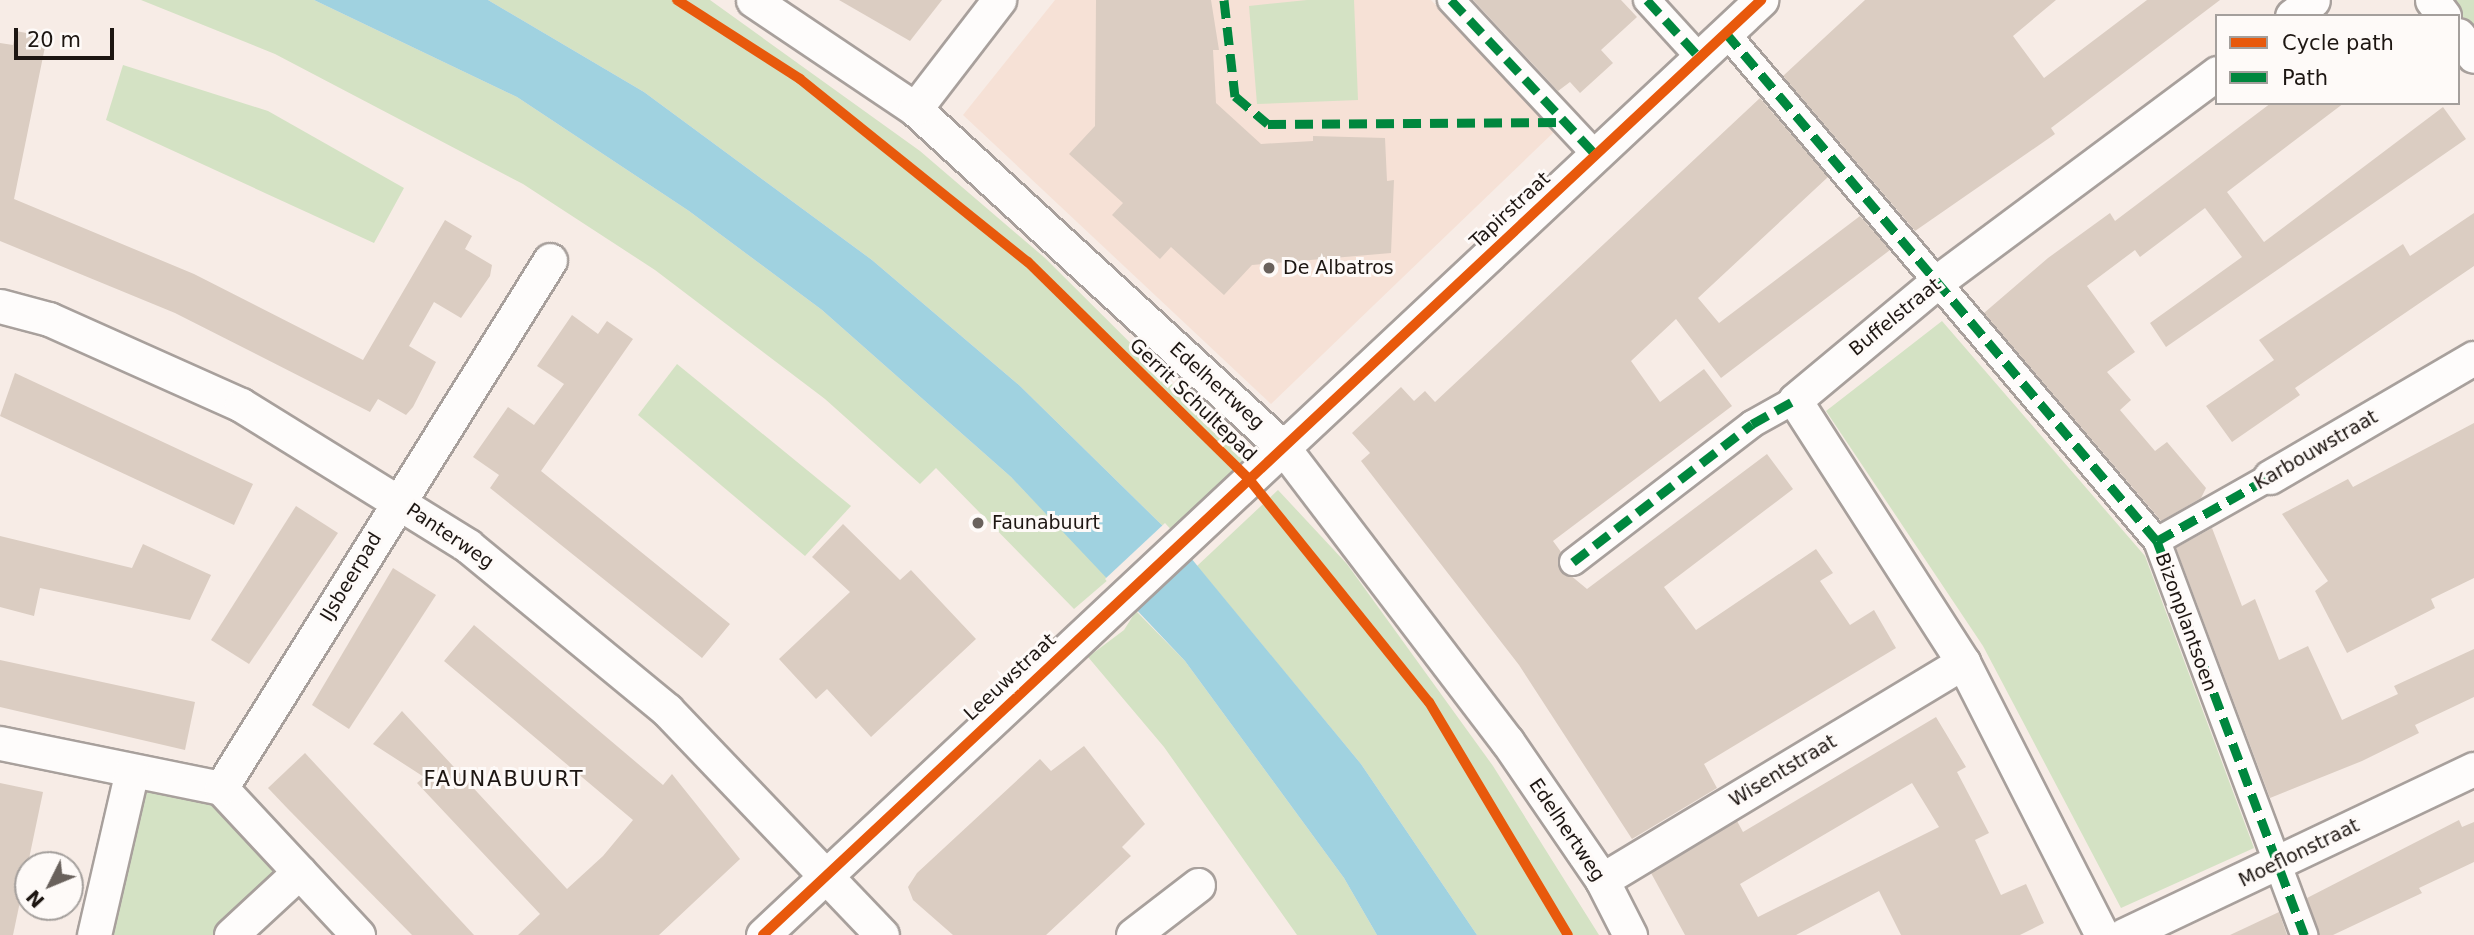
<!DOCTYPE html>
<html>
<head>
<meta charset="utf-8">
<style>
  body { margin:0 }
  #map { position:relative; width:2474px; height:935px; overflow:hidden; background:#f7ece6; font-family:"DejaVu Sans",sans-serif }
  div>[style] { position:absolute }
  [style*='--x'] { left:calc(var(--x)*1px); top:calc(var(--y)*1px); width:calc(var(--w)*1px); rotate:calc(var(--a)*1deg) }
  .built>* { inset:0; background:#f6e1d6 }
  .green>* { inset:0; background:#d4e2c4 }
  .water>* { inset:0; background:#a0d2e0 }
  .pier>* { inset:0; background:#f7ece6 }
  .building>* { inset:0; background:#dbcdc2 }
  .roads { filter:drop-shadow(2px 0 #a8a09c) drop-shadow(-2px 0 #a8a09c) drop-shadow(0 2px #a8a09c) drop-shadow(0 -2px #a8a09c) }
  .pedestrian>* { height:26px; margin:-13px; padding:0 13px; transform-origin:13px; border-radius:13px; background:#fefcfb }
  .minor>* { height:33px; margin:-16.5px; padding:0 16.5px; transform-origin:16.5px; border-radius:16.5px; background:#fefcfb }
  .quiet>* { height:9px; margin-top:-4.5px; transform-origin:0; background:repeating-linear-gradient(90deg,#00873e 0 18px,transparent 0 27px) }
  .cycleway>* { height:10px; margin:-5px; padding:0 5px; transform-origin:5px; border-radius:5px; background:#e8590c }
  .dots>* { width:19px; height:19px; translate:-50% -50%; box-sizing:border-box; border:4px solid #fefaf8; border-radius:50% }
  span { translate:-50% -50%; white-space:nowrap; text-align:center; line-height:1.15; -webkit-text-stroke:6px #fefaf8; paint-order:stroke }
  .street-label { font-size:19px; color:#1d1612 }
  .poi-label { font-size:19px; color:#1d1612 }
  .left { translate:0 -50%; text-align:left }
  .neighbourhood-label { font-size:21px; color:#1d1612; letter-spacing:2px }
  .legend { position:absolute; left:2215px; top:14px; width:245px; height:91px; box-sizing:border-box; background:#fefaf8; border:2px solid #a49f9c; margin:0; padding:9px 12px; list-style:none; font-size:21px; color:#1d1612 }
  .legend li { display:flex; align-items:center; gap:14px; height:35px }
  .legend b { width:35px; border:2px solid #a49f9c }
  .north { position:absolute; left:14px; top:851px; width:70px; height:70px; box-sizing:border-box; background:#fefaf8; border:2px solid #a49f9c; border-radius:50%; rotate:227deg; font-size:19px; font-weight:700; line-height:28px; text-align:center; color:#1d1612 }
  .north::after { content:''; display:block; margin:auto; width:24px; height:32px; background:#69615c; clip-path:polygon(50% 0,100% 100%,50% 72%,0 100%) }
  .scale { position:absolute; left:14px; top:28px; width:100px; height:32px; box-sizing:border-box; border:4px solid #1d1612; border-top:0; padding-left:9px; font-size:21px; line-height:24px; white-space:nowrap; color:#1d1612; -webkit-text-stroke:5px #fefaf8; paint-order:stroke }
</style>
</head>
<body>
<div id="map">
  <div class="built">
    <div style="clip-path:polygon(1055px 0,1431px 0,1554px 132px,1271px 404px,963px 115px)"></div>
  </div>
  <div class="green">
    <div style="clip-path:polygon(141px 0,314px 0,517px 97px,689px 211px,822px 310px,1011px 477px,1109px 579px,1074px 609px,936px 468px,920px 484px,825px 399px,655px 270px,523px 184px,275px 54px)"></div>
    <div style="clip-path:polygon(488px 0,710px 0,920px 151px,1045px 258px,1250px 462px,1172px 535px,1019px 385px,872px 260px,644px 92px)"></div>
    <div style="clip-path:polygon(1307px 0,1354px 0,1358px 100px,1257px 104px,1249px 6px)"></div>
    <div style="clip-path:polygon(2451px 0,2474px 0,2474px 28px,2472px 30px)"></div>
    <div style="clip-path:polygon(123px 65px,268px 111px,404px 188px,374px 243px,106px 120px)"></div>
    <div style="clip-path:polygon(1942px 321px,2145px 556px,2254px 848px,2121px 908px,1983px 646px,1826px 411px)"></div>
    <div style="clip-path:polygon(677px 364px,851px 506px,805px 556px,638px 415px)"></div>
    <div style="clip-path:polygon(1278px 490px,1347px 564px,1493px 766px,1599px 935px,1477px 935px,1361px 764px,1197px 566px)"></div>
    <div style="clip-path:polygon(1136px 611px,1185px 661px,1344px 878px,1377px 935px,1297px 935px,1164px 747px,1088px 657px,1124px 630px)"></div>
    <div style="clip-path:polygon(163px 787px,216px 800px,281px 872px,214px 935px,104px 935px,142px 790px)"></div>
  </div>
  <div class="water">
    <div style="clip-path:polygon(314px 0,488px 0,644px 92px,872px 260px,1019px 385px,1172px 535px,1361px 764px,1477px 935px,1377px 935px,1344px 878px,1185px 661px,1011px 477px,822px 310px,689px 211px,517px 97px)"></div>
  </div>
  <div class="pier">
    <div style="clip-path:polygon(1165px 523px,1174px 533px,1132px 611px,1105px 579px)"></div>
  </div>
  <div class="building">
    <div style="clip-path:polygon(839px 0,942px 0,910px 41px)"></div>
    <div style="clip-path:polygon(1096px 0,1211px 0,1219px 50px,1213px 50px,1216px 103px,1261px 144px,1313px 141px,1313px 136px,1385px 138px,1387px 181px,1394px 180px,1391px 253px,1252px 265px,1224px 295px,1171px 247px,1160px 259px,1112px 215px,1123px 203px,1069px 154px,1095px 126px)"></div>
    <div style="clip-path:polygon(1473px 0,1621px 0,1637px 17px,1601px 50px,1613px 63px,1580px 93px,1570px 82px,1558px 91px)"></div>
    <div style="clip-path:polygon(1865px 0,2056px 0,2013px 36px,2044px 78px,2147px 0,2220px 0,2051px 128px,2055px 134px,1915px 231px,1783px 76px)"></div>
    <div style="clip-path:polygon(16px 31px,47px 37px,14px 199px,194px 274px,363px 360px,445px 220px,472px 236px,465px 249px,492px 265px,490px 276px,461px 318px,434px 302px,409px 346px,436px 362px,413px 407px,406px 415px,378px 399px,370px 412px,175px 313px,0 241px,0 43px,13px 45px)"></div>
    <div style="clip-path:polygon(1760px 98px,1828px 177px,1698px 298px,1719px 323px,1860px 216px,1890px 250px,1721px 378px,1676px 319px,1631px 361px,1660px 402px,1704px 369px,1732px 406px,1553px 541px,1561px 552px,1558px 565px,1587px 589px,1767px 454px,1793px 489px,1664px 587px,1696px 630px,1816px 549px,1833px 573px,1820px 581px,1850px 625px,1874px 610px,1896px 648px,1704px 764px,1717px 788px,1632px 839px,1519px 665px,1361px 461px,1370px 453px,1352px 433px,1401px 387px,1414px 401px,1425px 391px,1435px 402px)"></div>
    <div style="clip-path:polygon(2271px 103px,2344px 103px,2227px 192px,2264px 242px,2443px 107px,2466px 139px,2166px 347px,2150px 323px,2242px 257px,2205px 208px,2140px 257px,2135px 250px,2087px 286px,2135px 352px,2107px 372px,2131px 400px,2120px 410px,2155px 451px,2167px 442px,2206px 488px,2201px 498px,2161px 521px,1984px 313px,2048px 258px,2110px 213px,2115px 221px)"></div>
    <div style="clip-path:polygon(2474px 213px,2474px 266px,2295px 388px,2300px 395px,2232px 442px,2206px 406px,2274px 360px,2259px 340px,2403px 244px,2410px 256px)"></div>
    <div style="clip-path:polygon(572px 315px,598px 334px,607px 321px,633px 339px,541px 471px,730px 624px,702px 658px,490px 488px,499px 475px,473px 457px,508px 407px,534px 425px,564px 384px,537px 366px)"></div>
    <div style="clip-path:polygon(15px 373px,253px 484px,234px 525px,0 416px)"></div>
    <div style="clip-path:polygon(2474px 423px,2474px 578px,2431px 599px,2435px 608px,2347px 653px,2315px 591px,2328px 581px,2282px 514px,2348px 479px,2353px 487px)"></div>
    <div style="clip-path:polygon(296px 506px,338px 533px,249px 664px,211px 640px)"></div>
    <div style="clip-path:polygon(843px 524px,900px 580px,911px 570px,976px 639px,871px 737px,827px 689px,816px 699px,779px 659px,850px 592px,812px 557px)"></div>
    <div style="clip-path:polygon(2212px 528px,2242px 606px,2255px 599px,2279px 660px,2308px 646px,2342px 720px,2398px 694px,2394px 686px,2474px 649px,2474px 697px,2415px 725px,2419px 733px,2362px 761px,2270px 798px,2176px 548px)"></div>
    <div style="clip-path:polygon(0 536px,132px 568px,143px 544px,211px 575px,190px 620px,40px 588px,34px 616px,0 607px)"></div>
    <div style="clip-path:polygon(393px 568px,436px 595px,349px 729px,312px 705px)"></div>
    <div style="clip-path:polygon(474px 625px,663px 785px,672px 774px,740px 859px,659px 935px,518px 935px,540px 914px,417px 783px,424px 777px,373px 744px,402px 711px,567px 889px,603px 856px,633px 820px,444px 661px)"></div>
    <div style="clip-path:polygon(0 660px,195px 702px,185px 750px,0 707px)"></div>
    <div style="clip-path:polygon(evenodd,1936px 717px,1966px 767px,1957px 772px,1989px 833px,1975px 840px,2001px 895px,2026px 884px,2044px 923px,2020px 935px,1901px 935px,1879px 891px,1796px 935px,1685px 935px,1651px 873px,1737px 821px,1743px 832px,1936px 717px,1912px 783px,1939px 827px,1758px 917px,1740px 884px,1912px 783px)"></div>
    <div style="clip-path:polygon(1084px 746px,1145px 824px,1122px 847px,1131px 856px,1046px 935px,953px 935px,913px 900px,908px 887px,917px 873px,1040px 759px,1051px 771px)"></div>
    <div style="clip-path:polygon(305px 753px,436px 894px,474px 935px,412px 935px,288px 809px,268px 788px)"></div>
    <div style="clip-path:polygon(0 783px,43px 792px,13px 935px,0 935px)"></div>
    <div style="clip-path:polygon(2459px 820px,2462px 827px,2474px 822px,2474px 862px,2419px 888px,2422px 893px,2333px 935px,2319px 935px,2307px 898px)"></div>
    <div style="clip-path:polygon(2279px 912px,2287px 935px,2230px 935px)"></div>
  </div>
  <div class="roads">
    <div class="pedestrian">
      <div style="--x:1451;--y:0;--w:212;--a:46.9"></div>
      <div style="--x:1647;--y:0;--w:79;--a:47.6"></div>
      <div style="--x:1726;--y:33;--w:666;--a:49.69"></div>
      <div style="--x:2157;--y:541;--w:421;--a:69.5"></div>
      <div style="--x:2157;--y:541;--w:130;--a:-29.5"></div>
      <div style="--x:1573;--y:562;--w:226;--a:-37.6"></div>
      <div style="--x:1752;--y:424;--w:49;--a:-29.2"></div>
    </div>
    <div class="minor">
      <div style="--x:753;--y:0;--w:195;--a:33.9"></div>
      <div style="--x:915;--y:109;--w:498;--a:42.6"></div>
      <div style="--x:1282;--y:446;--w:371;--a:52.7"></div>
      <div style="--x:1507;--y:741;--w:168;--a:55.6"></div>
      <div style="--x:1602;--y:880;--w:62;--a:63"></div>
      <div style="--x:2432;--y:0;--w:20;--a:53"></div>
      <div style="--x:2292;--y:16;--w:26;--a:-37"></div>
      <div style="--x:2458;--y:35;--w:26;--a:53"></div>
      <div style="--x:915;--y:109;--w:138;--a:-52.4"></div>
      <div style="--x:0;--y:306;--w:51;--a:14.9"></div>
      <div style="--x:49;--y:319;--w:210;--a:24.1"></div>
      <div style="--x:241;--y:405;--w:267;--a:31.8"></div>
      <div style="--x:468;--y:546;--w:258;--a:39.5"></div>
      <div style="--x:667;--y:710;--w:311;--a:46.3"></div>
      <div style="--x:2270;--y:477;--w:236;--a:-30.3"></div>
      <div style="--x:0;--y:743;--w:226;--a:11.5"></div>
      <div style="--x:221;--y:788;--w:201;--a:47"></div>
      <div style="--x:221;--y:788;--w:622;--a:-58.07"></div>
      <div style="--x:1602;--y:880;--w:422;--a:-31.1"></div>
      <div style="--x:94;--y:935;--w:168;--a:-77"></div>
      <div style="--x:231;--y:935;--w:93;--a:-42.8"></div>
      <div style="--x:763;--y:935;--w:1368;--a:-43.13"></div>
      <div style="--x:1133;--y:935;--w:82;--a:-37.6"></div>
      <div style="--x:2102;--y:935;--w:306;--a:-117"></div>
      <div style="--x:1963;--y:662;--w:311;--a:-122.7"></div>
      <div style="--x:1795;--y:400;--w:181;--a:-39.8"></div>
      <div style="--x:1934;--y:284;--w:353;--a:-36.7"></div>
      <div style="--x:2124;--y:935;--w:387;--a:-25.4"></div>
    </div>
  </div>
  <div class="quiet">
    <div style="--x:1224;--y:0;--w:97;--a:83.5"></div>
    <div style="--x:1235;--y:96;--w:43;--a:40.3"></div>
    <div style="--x:1268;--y:124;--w:297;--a:-0.4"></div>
    <div style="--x:1451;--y:0;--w:212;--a:46.9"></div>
    <div style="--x:1647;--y:0;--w:79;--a:47.6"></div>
    <div style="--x:1726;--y:33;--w:666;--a:49.69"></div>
    <div style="--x:2157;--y:541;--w:421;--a:69.5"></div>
    <div style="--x:2157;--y:541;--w:130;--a:-29.5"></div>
    <div style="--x:1573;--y:562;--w:226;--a:-37.6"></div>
    <div style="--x:1752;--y:424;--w:49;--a:-29.2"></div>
  </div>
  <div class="cycleway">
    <div style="--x:677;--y:0;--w:146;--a:32.7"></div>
    <div style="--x:800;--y:79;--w:292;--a:38.8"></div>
    <div style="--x:1028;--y:262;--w:308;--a:44.5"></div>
    <div style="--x:1248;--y:478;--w:288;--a:51.1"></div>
    <div style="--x:1429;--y:702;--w:271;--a:59.2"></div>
    <div style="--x:763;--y:935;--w:1368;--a:-43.13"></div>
  </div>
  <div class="dots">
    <div style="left:1269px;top:268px;background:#69615c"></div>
    <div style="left:978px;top:523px;background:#69615c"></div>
  </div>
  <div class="street-label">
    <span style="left:1510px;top:210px;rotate:-43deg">Tapirstraat</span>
    <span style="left:1895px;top:317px;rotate:-39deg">Buffelstraat</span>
    <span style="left:1217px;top:386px;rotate:42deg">Edelhertweg</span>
    <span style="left:1193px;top:400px;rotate:44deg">Gerrit Schultepad</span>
    <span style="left:2316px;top:450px;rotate:-30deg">Karbouwstraat</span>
    <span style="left:450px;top:536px;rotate:34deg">Panterweg</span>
    <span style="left:351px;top:577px;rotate:-59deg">IJsbeerpad</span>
    <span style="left:2186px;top:622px;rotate:70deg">Bizonplantsoen</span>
    <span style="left:1010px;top:677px;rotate:-43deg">Leeuwstraat</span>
    <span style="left:1783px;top:771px;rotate:-31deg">Wisentstraat</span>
    <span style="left:1567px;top:830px;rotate:56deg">Edelhertweg</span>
    <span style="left:2299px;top:853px;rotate:-26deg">Moeflonstraat</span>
  </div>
  <div class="poi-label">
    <span class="left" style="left:1283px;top:268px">De Albatros</span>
    <span class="left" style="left:992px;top:523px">Faunabuurt</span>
  </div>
  <div class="neighbourhood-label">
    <span style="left:504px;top:779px">FAUNABUURT</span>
  </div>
  <ul class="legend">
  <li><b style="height:9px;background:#e8590c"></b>Cycle path</li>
  <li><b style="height:9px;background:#00873e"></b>Path</li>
  </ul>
  <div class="north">N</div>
  <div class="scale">20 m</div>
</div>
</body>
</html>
